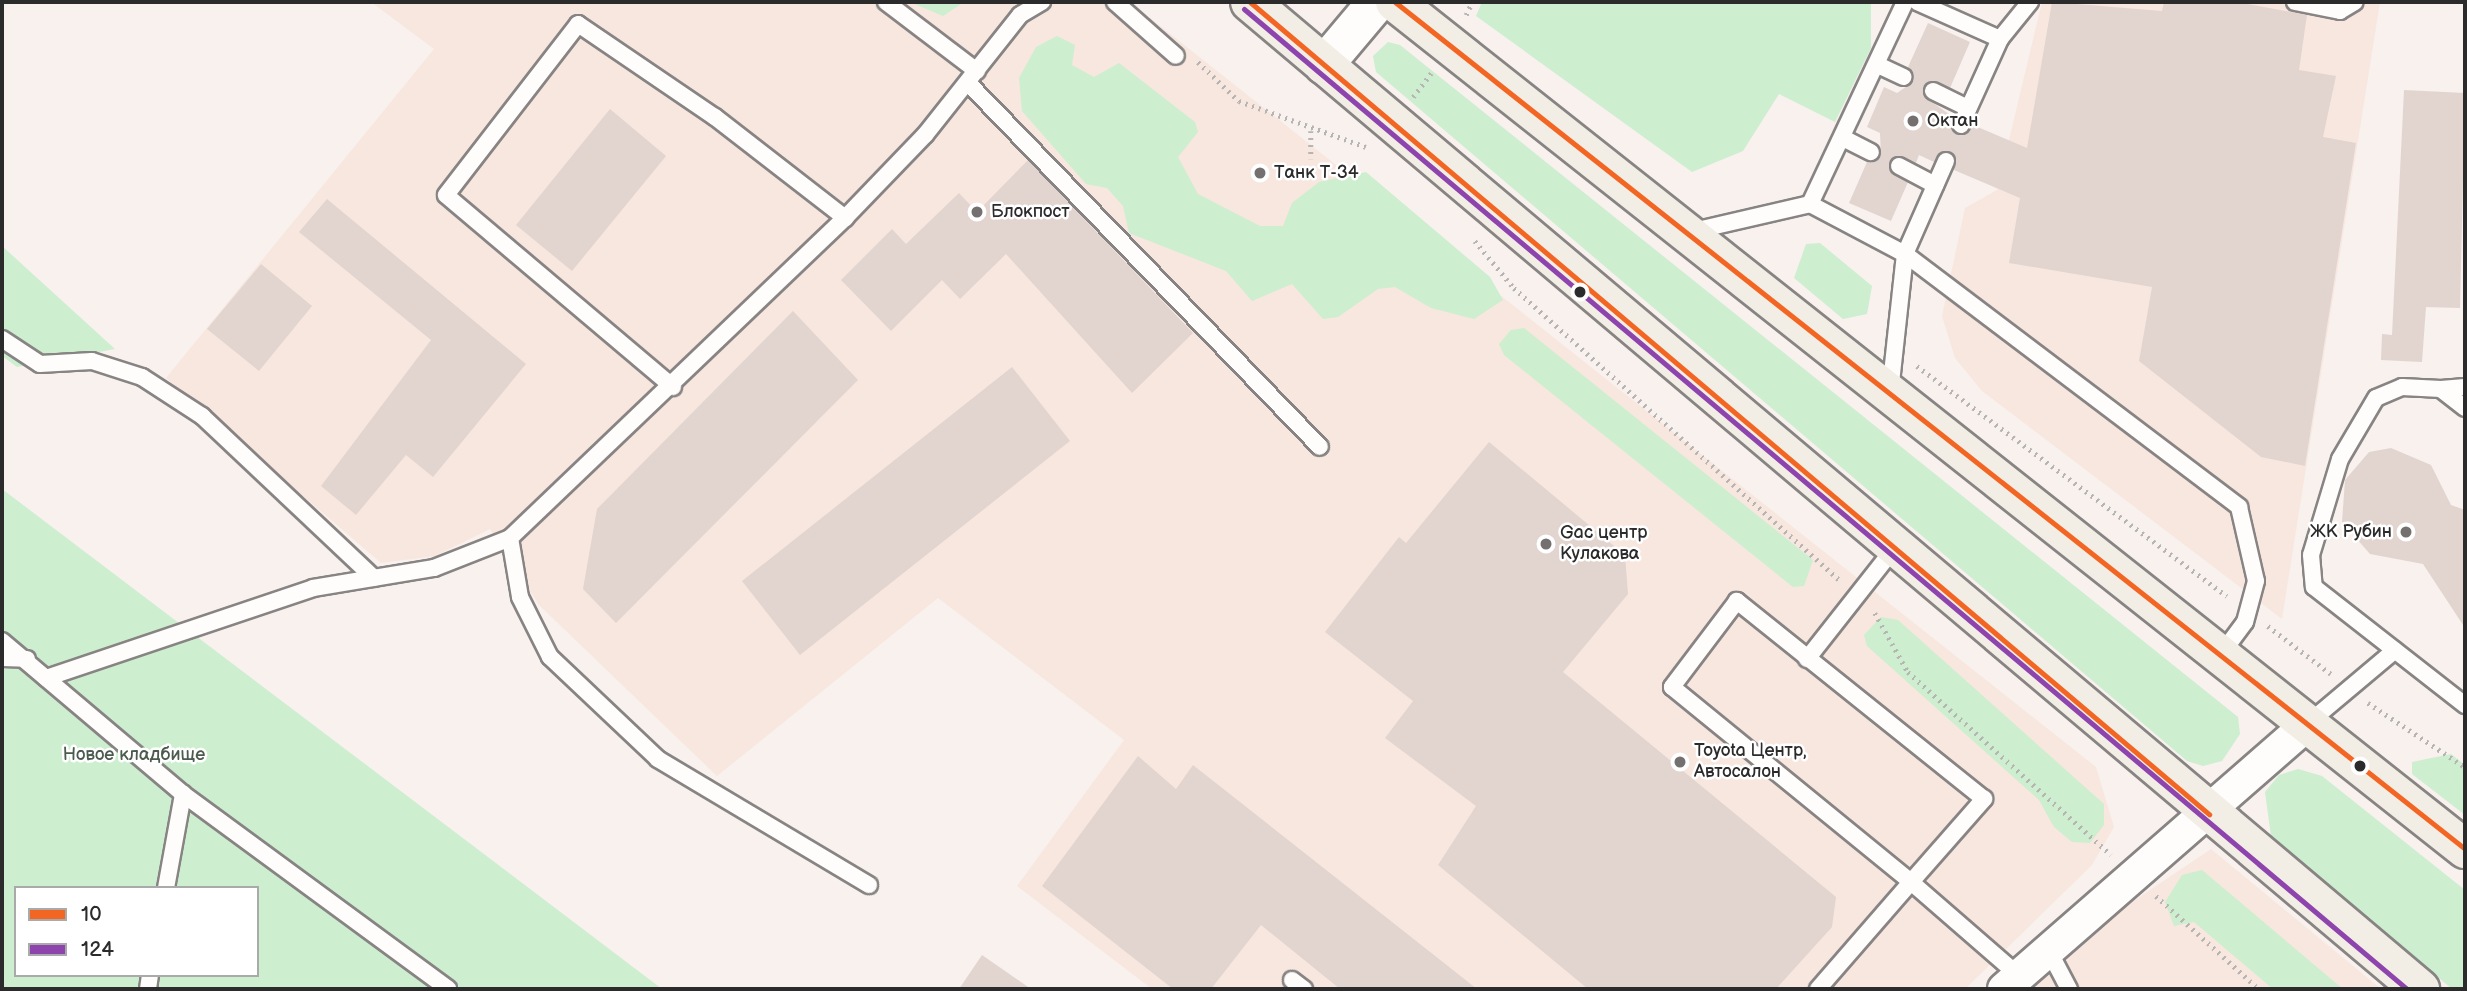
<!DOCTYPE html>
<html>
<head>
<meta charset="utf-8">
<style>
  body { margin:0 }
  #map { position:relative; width:2467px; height:991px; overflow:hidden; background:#f8f1ee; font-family:"Balsamiq Sans",sans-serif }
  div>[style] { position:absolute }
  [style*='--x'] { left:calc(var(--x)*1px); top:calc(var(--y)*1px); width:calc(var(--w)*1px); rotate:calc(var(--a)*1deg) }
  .built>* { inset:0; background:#f7e7df }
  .green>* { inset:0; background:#cdeecf }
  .building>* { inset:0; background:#e2d5cf }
  .path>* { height:4.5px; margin-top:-2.25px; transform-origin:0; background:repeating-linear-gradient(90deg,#b6b5b4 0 2px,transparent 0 7px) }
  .roads { filter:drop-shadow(2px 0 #878483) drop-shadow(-2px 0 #878483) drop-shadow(0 2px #878483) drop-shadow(0 -2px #878483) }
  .service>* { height:16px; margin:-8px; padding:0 8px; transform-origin:8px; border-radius:8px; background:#fefdfc }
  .minor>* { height:32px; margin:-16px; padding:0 16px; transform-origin:16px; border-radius:16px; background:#fefdfc }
  .secondary>* { height:38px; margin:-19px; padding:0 19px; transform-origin:19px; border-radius:19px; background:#fefdfc }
  .primary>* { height:38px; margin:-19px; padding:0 19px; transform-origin:19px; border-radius:19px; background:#f2ede5 }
  .bus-1>* { height:5px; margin:-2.5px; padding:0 2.5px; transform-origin:2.5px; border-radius:2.5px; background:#f26522 }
  .bus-2>* { height:5px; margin:-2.5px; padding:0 2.5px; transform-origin:2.5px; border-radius:2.5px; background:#8e44ad }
  .dots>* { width:19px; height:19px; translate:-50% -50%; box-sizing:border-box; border:4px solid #fff; border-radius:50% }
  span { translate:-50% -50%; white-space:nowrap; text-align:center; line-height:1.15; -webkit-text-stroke:5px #fff; paint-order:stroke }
  .poi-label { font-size:18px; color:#2b2b2b }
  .left { translate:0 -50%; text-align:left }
  .right { translate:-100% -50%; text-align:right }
  .park-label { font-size:18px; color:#4b5b4e }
  .frame { position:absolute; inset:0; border:4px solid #2b2b2b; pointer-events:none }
  .legend { position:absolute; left:14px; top:886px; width:245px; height:91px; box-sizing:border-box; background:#fff; border:2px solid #aaa; margin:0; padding:9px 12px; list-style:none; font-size:21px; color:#2b2b2b }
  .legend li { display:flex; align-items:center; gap:14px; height:35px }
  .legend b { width:35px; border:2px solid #aaa }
</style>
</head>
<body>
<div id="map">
  <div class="built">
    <div style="clip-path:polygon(371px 2px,1130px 2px,2096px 767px,2114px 827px,2092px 865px,1965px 989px,1152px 989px,1017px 886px,1124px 740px,938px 598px,717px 776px,539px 605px,490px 529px,435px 556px,381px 563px,166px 378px,434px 49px)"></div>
    <div style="clip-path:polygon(2042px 2px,2380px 2px,2282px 619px,1982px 391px,1955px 358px,1942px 316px,1965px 208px,1997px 190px)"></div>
    <div style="clip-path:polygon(2211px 849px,2381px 989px,2014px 989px,2046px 960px)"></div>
  </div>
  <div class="green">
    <div style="clip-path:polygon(910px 2px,964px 2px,943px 16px)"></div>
    <div style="clip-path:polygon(1482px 2px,1871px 2px,1871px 48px,1835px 122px,1779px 94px,1743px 151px,1692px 172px,1476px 16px)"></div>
    <div style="clip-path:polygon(1057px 36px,1075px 45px,1072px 65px,1094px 77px,1119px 63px,1195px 122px,1198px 132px,1178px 157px,1198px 194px,1260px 226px,1283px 226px,1292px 203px,1319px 182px,1366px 172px,1490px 277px,1503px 300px,1474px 319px,1431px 308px,1395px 287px,1378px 289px,1338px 317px,1323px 319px,1292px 284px,1252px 301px,1226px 271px,1129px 233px,1123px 206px,1107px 188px,1086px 184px,1022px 111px,1019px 78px,1036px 47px)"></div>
    <div style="clip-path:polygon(1388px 42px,1400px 45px,2238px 717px,2240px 734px,2222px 761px,2203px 766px,2187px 761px,1376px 72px,1373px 56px)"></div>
    <div style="clip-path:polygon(1820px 243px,1872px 286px,1867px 314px,1843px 319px,1794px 278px,1806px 244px)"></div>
    <div style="clip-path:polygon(2px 246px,115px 349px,17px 367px,2px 356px)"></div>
    <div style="clip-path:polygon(1524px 328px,1813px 560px,1804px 586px,1793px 587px,1504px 355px,1499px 344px,1511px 330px)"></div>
    <div style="clip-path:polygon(evenodd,2px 489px,662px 989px,2px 989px,2px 489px,16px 888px,257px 888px,257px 975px,16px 975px,16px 888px)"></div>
    <div style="clip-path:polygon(1881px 617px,1898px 620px,2104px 804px,2104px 825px,2090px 843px,2072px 842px,2054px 827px,2039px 800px,1867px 646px,1864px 635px)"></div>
    <div style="clip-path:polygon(2451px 754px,2465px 765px,2465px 815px,2412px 774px,2412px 762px)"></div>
    <div style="clip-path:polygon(2298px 769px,2322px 776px,2465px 890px,2465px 989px,2452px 989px,2271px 836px,2265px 792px,2279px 775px)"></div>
    <div style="clip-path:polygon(2202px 870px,2343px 989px,2273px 989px,2194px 922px,2174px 926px,2165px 902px,2182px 875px)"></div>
  </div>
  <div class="building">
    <div style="clip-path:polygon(2052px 2px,2162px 11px,2164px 2px,2237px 2px,2307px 15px,2299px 70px,2336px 76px,2323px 137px,2356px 143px,2305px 466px,2261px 457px,2139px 361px,2152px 287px,2009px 263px,2020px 198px,1954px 170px,1951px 152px,1940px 152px,1934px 162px,1919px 155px,1916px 163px,1899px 156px,1890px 161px,1891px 172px,1908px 182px,1891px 221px,1849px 203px,1867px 162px,1881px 156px,1880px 133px,1867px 127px,1884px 87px,1897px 93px,1913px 82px,1908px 67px,1928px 23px,1970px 42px,1950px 88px,1928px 82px,1925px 97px,1953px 117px,1956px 134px,1973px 125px,2027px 148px)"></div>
    <div style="clip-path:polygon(2404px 90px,2465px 93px,2460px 308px,2426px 307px,2422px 362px,2381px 360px,2382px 334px,2392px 335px)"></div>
    <div style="clip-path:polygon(610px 109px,666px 156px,572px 271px,516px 225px)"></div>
    <div style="clip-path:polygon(1028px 160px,1193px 333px,1132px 393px,1006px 254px,960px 299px,942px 280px,891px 331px,841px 280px,892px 229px,906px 244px,959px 193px,977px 212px)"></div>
    <div style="clip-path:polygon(327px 199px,526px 364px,433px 477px,406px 455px,356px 515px,321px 486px,431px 340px,299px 232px)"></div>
    <div style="clip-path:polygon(261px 264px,312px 306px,259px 371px,207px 329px)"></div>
    <div style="clip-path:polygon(793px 311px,858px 380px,616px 623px,583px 589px,597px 509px)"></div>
    <div style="clip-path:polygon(1012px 367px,1070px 441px,800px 655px,742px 581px)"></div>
    <div style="clip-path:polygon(1489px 442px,1625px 555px,1628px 594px,1563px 672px,1836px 897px,1832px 927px,1776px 989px,1588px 989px,1438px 865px,1476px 806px,1385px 738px,1413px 701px,1325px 632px,1399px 537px,1406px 543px)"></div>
    <div style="clip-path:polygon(2391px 448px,2431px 465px,2451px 505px,2465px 510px,2465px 628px,2423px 564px,2370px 554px,2342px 522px,2345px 480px,2369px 452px)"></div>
    <div style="clip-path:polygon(1138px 756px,1176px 789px,1193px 765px,1477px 989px,1340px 989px,1261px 925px,1211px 989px,1173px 989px,1042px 886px)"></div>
    <div style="clip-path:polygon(982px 955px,1031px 989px,959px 989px)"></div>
  </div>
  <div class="path">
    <div style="--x:1466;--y:15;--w:14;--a:-65"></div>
    <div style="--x:1198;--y:62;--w:57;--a:43.6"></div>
    <div style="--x:1239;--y:101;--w:135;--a:19.9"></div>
    <div style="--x:1413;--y:97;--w:30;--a:-53"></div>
    <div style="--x:1311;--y:131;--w:28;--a:90"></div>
    <div style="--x:1475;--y:241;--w:61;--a:50.3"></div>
    <div style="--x:1514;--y:288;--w:438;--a:41.9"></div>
    <div style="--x:1917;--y:366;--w:386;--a:36.6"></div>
    <div style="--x:1875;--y:613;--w:68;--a:60.8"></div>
    <div style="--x:1908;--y:672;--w:273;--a:42"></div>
    <div style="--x:2268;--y:626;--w:79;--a:37.3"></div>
    <div style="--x:2368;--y:703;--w:116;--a:33.4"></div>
    <div style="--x:2156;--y:896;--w:139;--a:42.1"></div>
  </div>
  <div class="roads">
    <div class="service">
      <div style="--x:886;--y:2;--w:114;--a:37.2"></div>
      <div style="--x:1115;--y:2;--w:81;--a:41.5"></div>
      <div style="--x:1917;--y:2;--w:91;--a:24"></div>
      <div style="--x:2000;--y:39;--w:48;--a:-51"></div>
      <div style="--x:2295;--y:2;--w:46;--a:11.3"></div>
      <div style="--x:2340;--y:11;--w:17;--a:-31"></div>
      <div style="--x:1880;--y:66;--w:26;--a:25"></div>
      <div style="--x:968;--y:83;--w:506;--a:45.96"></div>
      <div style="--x:1933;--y:91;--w:39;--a:26"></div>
      <div style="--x:1961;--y:125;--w:94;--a:-65.6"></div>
      <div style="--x:1845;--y:139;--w:29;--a:27"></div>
      <div style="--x:1946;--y:161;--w:102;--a:113.8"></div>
      <div style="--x:1905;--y:254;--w:419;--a:37.1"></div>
      <div style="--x:2239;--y:507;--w:76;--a:77.1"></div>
      <div style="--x:2256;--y:581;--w:42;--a:105"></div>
      <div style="--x:2245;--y:622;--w:44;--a:126.6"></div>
      <div style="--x:1899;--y:166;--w:41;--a:27.8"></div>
      <div style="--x:1810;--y:204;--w:107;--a:27.8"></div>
      <div style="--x:1905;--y:254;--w:138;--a:96.2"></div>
      <div style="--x:1689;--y:232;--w:124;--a:-13"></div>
      <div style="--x:1810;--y:204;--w:223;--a:-64.8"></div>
      <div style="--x:2;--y:339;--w:45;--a:33.3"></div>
      <div style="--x:40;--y:364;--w:52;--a:-3.3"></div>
      <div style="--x:92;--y:361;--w:52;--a:17.7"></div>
      <div style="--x:142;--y:377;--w:72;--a:33"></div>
      <div style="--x:202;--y:416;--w:236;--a:43.3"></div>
      <div style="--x:673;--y:387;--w:297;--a:-139.8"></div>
      <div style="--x:446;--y:195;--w:216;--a:-52.3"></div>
      <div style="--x:578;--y:24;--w:166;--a:34.2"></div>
      <div style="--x:715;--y:117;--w:165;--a:37.8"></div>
      <div style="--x:2441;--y:389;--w:24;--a:-5"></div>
      <div style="--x:2465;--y:408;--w:31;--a:-142"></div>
      <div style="--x:2441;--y:389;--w:39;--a:-177"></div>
      <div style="--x:2402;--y:387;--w:28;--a:157"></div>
      <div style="--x:2376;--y:398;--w:71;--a:120.5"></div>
      <div style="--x:2340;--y:459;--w:100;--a:106.8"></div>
      <div style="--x:2311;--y:555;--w:32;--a:85"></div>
      <div style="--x:2314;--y:587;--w:192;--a:38"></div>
      <div style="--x:2;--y:641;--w:237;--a:40.2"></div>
      <div style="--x:183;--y:794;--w:329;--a:36.3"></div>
      <div style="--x:2;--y:658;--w:25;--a:2"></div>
      <div style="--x:1807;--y:659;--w:142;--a:-51.8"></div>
      <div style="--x:46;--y:678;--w:282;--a:-18.6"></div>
      <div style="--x:313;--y:588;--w:123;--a:-9.4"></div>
      <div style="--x:434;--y:568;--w:82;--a:-21.5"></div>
      <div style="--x:2306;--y:725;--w:116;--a:-40.1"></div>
      <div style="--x:869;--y:885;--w:246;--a:-149.2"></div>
      <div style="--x:658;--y:759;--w:149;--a:-136.6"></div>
      <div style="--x:550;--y:657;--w:67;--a:-116.6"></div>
      <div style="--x:520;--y:597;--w:60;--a:-99.6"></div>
      <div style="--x:510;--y:538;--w:463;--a:-43.7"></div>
      <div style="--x:845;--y:218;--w:115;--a:-46.1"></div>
      <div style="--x:925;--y:135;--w:153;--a:-51.6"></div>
      <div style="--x:1020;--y:15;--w:26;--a:-31"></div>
      <div style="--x:166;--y:888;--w:96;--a:-79.7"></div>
      <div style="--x:2049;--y:951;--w:43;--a:62.2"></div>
      <div style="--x:1292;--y:980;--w:15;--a:37"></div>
      <div style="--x:148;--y:989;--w:14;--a:-82"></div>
      <div style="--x:1818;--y:989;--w:142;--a:-49"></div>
      <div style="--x:1911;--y:882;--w:111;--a:-48.7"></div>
      <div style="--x:1984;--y:799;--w:317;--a:-141.3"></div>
      <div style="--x:1737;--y:601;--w:108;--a:127.1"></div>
      <div style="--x:1672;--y:687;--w:308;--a:39.2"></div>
      <div style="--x:1911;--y:882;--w:143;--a:41"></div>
    </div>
    <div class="minor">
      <div style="--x:2004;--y:989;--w:400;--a:-41.1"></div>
    </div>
    <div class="secondary">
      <div style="--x:1324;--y:65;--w:82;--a:-49.9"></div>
    </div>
    <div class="primary">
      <div style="--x:1250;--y:2;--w:1531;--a:40.15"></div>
      <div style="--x:1395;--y:2;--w:1365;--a:38.36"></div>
    </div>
  </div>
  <div class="bus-1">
    <div style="--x:1250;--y:2;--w:1257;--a:40.26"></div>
    <div style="--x:1395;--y:2;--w:1365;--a:38.36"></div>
  </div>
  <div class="bus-2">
    <div style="--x:1244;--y:9;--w:1521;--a:40.12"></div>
  </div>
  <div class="dots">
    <div style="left:1913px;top:121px;background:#73706f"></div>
    <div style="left:1260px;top:173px;background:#73706f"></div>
    <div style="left:977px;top:212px;background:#73706f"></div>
    <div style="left:1580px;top:292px;background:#2b2b2b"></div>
    <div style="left:2406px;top:532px;background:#73706f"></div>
    <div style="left:1546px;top:544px;background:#73706f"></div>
    <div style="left:1680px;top:762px;background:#73706f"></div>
    <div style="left:2360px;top:766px;background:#2b2b2b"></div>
  </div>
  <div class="poi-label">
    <span class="left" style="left:1927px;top:121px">Октан</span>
    <span class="left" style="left:1274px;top:173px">Танк Т-34</span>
    <span class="left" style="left:991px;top:212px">Блокпост</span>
    <span class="right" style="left:2392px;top:532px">ЖК Рубин</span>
    <span class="left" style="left:1560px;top:544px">Gac центр<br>Кулакова</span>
    <span class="left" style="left:1694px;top:762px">Toyota Центр,<br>Автосалон</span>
  </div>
  <div class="park-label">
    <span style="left:134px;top:755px">Новое кладбище</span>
  </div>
  <div class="frame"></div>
  <ul class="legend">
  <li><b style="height:9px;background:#f26522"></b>10</li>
  <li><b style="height:9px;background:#8e44ad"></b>124</li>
  </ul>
</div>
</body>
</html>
